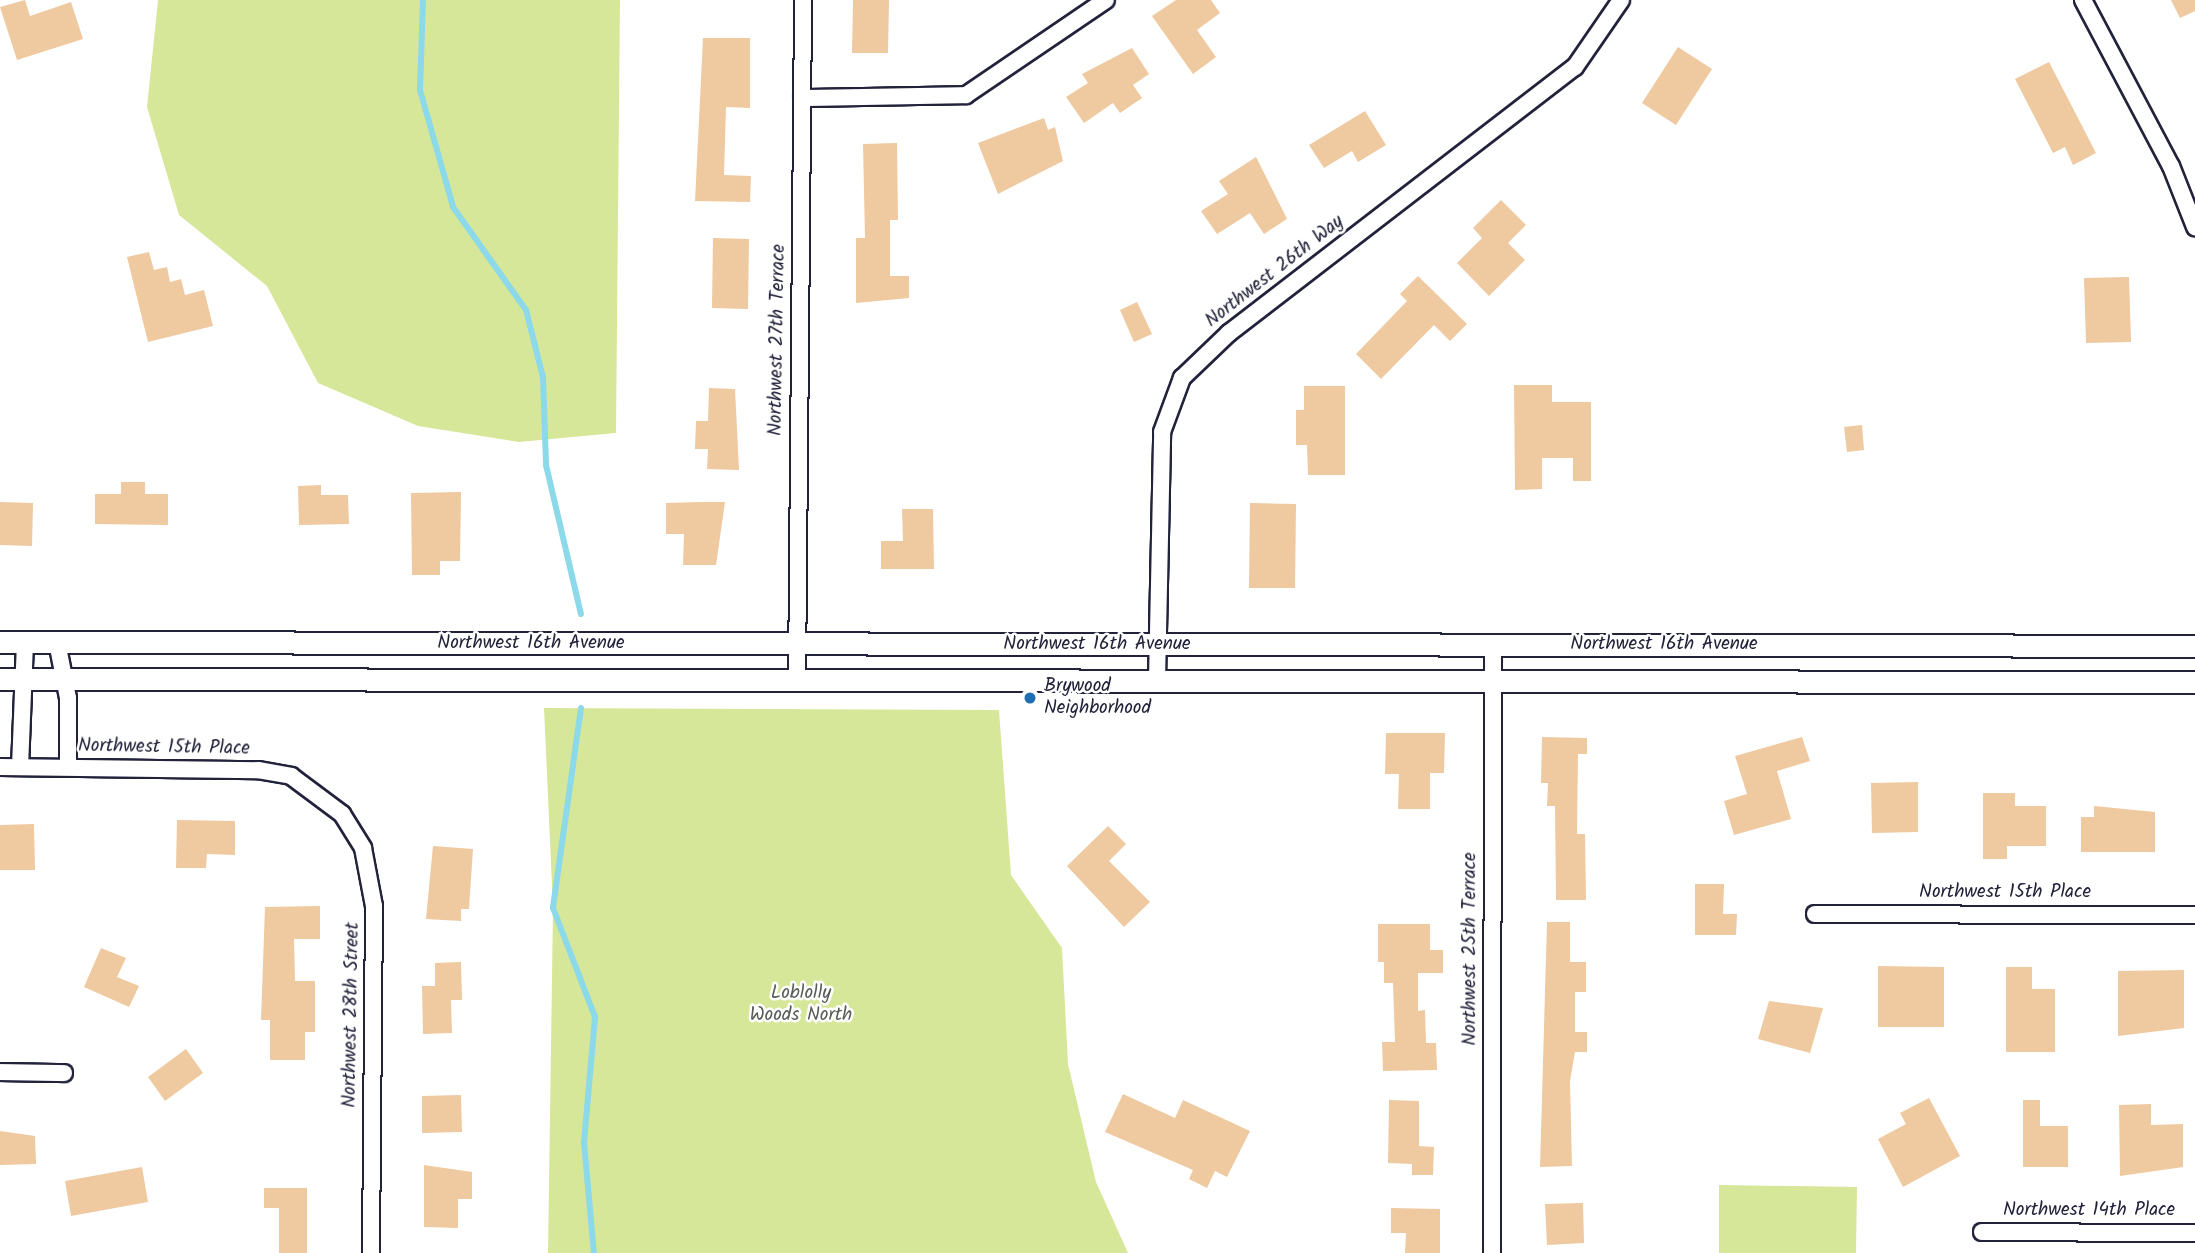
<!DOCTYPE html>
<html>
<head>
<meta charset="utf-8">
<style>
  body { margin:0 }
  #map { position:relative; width:2195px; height:1253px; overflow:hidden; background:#fff; font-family:Kalam,sans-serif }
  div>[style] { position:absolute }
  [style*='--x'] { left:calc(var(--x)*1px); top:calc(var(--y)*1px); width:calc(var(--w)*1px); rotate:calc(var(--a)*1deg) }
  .green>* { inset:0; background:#d7e79a }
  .stream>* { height:6px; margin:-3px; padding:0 3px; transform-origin:3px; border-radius:3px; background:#8bd9e9 }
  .building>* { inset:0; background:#efc99f }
  .roads { filter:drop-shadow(2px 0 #22223b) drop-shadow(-2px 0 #22223b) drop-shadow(0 2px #22223b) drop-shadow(0 -2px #22223b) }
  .street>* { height:16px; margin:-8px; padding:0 8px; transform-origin:8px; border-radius:8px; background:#fff }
  .secondary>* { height:21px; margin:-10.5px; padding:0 10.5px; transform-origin:10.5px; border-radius:10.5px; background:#fff }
  .dots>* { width:19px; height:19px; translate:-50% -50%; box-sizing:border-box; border:4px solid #fff; border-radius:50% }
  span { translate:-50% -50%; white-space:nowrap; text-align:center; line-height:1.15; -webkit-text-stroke:5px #fff; paint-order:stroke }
  .street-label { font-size:19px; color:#22223b }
  .poi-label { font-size:19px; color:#22223b }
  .left { translate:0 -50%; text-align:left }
  .park-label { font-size:19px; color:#585d58 }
</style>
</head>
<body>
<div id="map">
  <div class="green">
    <div style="clip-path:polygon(158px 0,620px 0,616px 433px,519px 442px,418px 426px,318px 383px,267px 286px,179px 215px,147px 107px)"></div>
    <div style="clip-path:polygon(544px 708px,999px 710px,1011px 875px,1062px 948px,1068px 1064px,1096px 1182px,1128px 1253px,548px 1253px,553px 908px)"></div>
    <div style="clip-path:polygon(1719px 1185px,1857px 1187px,1856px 1253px,1719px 1253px)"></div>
  </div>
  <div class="stream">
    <div style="--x:423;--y:0;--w:90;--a:91.9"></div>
    <div style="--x:420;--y:90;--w:122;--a:74.2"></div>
    <div style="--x:453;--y:207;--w:126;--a:54.7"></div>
    <div style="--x:526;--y:310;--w:69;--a:75.8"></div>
    <div style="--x:543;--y:377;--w:88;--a:88"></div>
    <div style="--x:546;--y:465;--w:153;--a:76.8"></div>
    <div style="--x:581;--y:708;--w:202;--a:98"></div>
    <div style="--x:553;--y:908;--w:117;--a:68.9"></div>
    <div style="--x:595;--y:1017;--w:125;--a:95"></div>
    <div style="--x:584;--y:1142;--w:111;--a:84.9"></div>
  </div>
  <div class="building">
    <div style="clip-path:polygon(25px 0,30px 16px,71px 2px,83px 39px,17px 60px,0 7px)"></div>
    <div style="clip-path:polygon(853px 0,889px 0,888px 53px,852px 53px)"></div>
    <div style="clip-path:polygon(1176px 0,1211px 0,1220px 13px,1197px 30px,1216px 57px,1193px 74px,1152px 16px)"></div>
    <div style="clip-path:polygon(2171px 0,2195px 0,2195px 11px,2180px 18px)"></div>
    <div style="clip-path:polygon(703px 38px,750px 38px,750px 108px,726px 107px,724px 175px,751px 176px,750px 202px,695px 201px)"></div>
    <div style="clip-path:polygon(1678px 47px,1712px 69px,1676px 125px,1642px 103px)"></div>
    <div style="clip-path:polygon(1132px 48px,1149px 74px,1133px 85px,1142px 98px,1120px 113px,1113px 103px,1084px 123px,1066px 97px,1088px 83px,1082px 74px)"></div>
    <div style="clip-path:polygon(2049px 62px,2096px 153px,2073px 165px,2065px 147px,2053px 153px,2015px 79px)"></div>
    <div style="clip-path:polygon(1365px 111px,1386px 145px,1358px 162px,1352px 151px,1324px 168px,1309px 145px)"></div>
    <div style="clip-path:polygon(1044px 118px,1048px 130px,1055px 127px,1063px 161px,998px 194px,978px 143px)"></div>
    <div style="clip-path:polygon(897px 143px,898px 220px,890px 220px,890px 276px,909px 276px,909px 298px,856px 303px,856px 238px,865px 238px,863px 144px)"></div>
    <div style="clip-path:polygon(1256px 157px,1287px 219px,1264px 234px,1250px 213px,1217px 234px,1201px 211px,1228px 194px,1219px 181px)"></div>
    <div style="clip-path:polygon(1501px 200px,1526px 225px,1508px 243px,1525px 260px,1489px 296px,1457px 263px,1482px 238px,1473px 228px)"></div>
    <div style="clip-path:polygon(713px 238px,749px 239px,748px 309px,712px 308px)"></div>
    <div style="clip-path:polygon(149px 252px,154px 270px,167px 267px,170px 282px,181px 279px,185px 295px,204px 290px,213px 326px,148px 342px,127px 257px)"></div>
    <div style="clip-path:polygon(1418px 276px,1467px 324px,1450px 341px,1434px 325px,1381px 379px,1356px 354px,1407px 301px,1400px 294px)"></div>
    <div style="clip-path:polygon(2129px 277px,2131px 342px,2086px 343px,2084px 278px)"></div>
    <div style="clip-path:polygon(1137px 302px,1152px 334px,1134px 342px,1120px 310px)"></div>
    <div style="clip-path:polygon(1514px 385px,1552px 385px,1552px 402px,1591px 402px,1591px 481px,1573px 481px,1573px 458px,1542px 458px,1542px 489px,1515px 490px)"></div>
    <div style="clip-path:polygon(1304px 386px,1345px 386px,1345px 475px,1308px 475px,1307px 445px,1296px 445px,1296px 410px,1304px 410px)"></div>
    <div style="clip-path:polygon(709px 388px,735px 389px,739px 470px,707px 469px,708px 449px,695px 449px,696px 421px,708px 421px)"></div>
    <div style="clip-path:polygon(1862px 425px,1864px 450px,1847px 452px,1844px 427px)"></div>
    <div style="clip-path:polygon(121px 482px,145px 482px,145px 494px,168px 494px,168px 525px,95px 524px,95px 494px,121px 494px)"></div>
    <div style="clip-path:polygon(321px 485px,321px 495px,348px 495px,349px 524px,299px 525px,298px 486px)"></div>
    <div style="clip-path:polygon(461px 492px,460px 561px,440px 561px,440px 575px,412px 575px,411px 493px)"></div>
    <div style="clip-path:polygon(0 502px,33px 503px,32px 546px,0 545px)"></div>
    <div style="clip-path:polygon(699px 502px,725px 502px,716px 565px,683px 565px,684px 534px,666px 534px,666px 503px)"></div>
    <div style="clip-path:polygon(1250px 503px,1296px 504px,1295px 588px,1249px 588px)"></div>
    <div style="clip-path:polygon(902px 509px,933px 509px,934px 569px,881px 569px,881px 541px,903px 541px)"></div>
    <div style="clip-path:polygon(1386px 733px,1445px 733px,1444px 773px,1430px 773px,1430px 809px,1398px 809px,1399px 774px,1385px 774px)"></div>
    <div style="clip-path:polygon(1542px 737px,1587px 738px,1587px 754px,1578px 754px,1577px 834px,1585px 834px,1586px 900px,1556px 900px,1555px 806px,1547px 806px,1548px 783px,1541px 783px)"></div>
    <div style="clip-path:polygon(1802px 737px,1810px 761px,1777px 771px,1791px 819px,1734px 835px,1724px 801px,1747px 794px,1735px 756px)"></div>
    <div style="clip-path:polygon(1918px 782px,1918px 832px,1872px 833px,1871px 783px)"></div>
    <div style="clip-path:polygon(1983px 793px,2015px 793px,2015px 806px,2046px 806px,2046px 846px,2007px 846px,2007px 859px,1983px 859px)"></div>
    <div style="clip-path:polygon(2094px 806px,2155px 812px,2155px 852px,2081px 852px,2081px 817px,2094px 817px)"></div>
    <div style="clip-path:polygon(177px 820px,235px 821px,235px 855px,207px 854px,206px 868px,176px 868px)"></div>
    <div style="clip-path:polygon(34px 824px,35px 870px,0 870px,0 825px)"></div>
    <div style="clip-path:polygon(1108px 826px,1126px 844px,1109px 861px,1150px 902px,1124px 927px,1067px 866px)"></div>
    <div style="clip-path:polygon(433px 846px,473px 849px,469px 909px,461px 909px,461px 921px,426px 919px)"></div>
    <div style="clip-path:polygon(1695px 884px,1724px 884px,1723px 914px,1737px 914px,1736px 935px,1695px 935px)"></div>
    <div style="clip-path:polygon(320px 906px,320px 939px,294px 939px,295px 981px,315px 981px,315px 1032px,305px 1032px,305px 1060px,270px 1060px,270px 1020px,261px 1020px,265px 907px)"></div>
    <div style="clip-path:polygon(1547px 922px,1570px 922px,1570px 962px,1586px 962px,1586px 992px,1575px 992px,1575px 1032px,1587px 1032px,1587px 1052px,1575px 1052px,1570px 1081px,1572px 1166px,1540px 1167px)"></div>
    <div style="clip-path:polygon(1378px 924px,1430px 924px,1430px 950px,1443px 950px,1443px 973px,1418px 973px,1418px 1011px,1425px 1010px,1426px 1043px,1436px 1043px,1437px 1070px,1383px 1071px,1382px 1042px,1395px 1042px,1393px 983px,1384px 983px,1384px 962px,1378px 962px)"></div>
    <div style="clip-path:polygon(101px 948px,126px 958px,117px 977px,139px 986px,129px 1007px,84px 987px)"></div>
    <div style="clip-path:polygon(461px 962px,462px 1000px,451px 1000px,452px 1033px,423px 1034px,422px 986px,435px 986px,435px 963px)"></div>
    <div style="clip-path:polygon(1878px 966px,1944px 967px,1944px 1027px,1878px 1027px)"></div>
    <div style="clip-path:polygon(2006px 967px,2032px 967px,2032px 989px,2055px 989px,2055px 1052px,2006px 1052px)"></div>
    <div style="clip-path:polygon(2184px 970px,2184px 1028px,2118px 1036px,2118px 971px)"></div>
    <div style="clip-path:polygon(1769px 1001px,1823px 1008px,1810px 1053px,1758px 1039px)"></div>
    <div style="clip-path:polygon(186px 1049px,203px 1073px,165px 1101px,148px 1077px)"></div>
    <div style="clip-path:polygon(1123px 1094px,1175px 1118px,1183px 1100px,1250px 1131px,1227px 1177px,1215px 1171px,1207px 1188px,1189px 1179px,1193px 1170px,1105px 1132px)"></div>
    <div style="clip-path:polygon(461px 1095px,462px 1132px,422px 1133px,422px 1096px)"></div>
    <div style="clip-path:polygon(1929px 1098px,1960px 1156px,1903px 1187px,1878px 1139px,1906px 1124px,1900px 1113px)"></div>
    <div style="clip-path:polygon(1389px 1100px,1419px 1101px,1419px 1146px,1434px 1147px,1433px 1175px,1412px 1175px,1412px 1164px,1388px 1163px)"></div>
    <div style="clip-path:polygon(2023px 1100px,2040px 1100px,2040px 1126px,2068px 1126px,2068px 1167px,2023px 1167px)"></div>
    <div style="clip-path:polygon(2151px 1104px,2151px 1125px,2183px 1124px,2183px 1167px,2120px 1176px,2119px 1105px)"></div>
    <div style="clip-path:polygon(0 1131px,35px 1136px,36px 1164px,0 1165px)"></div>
    <div style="clip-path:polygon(424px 1165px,472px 1172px,472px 1199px,458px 1199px,458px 1228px,424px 1227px)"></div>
    <div style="clip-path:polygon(142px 1167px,148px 1202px,71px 1216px,65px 1181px)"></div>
    <div style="clip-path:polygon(264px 1188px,307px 1188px,307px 1253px,279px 1253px,279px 1208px,264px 1208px)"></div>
    <div style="clip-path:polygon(1583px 1203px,1584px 1243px,1547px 1245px,1545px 1204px)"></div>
    <div style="clip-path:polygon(1391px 1208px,1440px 1209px,1440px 1253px,1405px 1253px,1406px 1233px,1391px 1233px)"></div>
  </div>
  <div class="roads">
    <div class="street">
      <div style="--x:2083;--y:0;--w:188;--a:62.1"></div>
      <div style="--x:2171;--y:166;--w:66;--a:68.5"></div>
      <div style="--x:802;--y:98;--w:164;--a:-1"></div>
      <div style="--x:966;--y:95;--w:169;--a:-34.2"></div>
      <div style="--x:57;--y:642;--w:57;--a:78.9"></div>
      <div style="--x:68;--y:698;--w:69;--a:90"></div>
      <div style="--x:797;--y:680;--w:680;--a:-89.49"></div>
      <div style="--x:1157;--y:680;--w:248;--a:-88.8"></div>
      <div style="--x:1162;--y:432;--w:58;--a:-69.7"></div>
      <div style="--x:1182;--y:378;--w:65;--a:-43.8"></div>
      <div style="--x:1229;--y:333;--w:436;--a:-37.6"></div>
      <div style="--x:1575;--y:67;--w:81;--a:-55.5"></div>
      <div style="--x:0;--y:767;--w:258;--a:0.7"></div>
      <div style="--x:258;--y:770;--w:34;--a:10"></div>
      <div style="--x:291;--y:776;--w:64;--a:36.7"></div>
      <div style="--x:342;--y:814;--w:40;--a:58"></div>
      <div style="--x:363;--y:848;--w:59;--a:79.3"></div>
      <div style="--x:374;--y:906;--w:347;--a:90.5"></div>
      <div style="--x:20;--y:767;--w:125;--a:-87.7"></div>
      <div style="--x:1815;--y:914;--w:380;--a:0.2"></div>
      <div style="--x:0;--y:1072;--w:64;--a:0.9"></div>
      <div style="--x:1982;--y:1232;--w:213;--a:0.3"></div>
      <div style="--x:1492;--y:1253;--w:609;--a:-89.91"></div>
    </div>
    <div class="secondary">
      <div style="--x:0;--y:642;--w:2195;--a:0.1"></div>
      <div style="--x:0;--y:679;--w:2195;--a:0.08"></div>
    </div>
  </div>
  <div class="dots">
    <div style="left:1030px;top:698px;background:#1f6fb2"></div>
  </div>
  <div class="street-label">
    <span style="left:1275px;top:272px;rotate:-38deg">Northwest 26th Way</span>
    <span style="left:778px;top:340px;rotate:-89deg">Northwest 27th Terrace</span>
    <span style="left:531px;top:644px">Northwest 16th Avenue</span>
    <span style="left:1097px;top:645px">Northwest 16th Avenue</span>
    <span style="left:1664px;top:645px">Northwest 16th Avenue</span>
    <span style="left:164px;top:748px;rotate:1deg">Northwest 15th Place</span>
    <span style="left:2005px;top:893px">Northwest 15th Place</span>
    <span style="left:1471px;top:949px;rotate:-90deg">Northwest 25th Terrace</span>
    <span style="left:352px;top:1015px;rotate:-89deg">Northwest 28th Street</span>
    <span style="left:2089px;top:1211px">Northwest 14th Place</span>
  </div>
  <div class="poi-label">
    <span class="left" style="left:1044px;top:698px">Brywood<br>Neighborhood</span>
  </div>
  <div class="park-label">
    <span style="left:801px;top:1005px">Loblolly<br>Woods North</span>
  </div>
</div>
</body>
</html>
